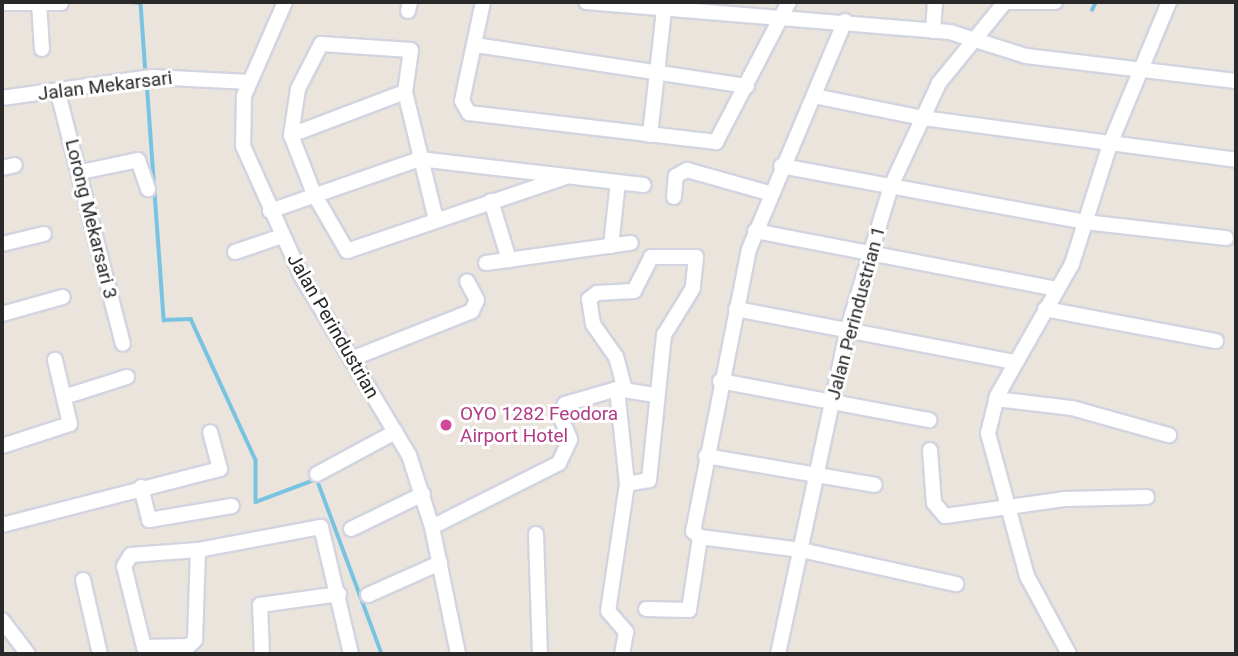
<!DOCTYPE html>
<html>
<head>
<meta charset="utf-8">
<style>
  body { margin:0 }
  #map { position:relative; width:1238px; height:656px; overflow:hidden; background:#eae4dc; font-family:Roboto,sans-serif }
  div>[style] { position:absolute }
  [style*='--x'] { left:calc(var(--x)*1px); top:calc(var(--y)*1px); width:calc(var(--w)*1px); rotate:calc(var(--a)*1deg) }
  .stream>* { height:3.5px; margin:-1.75px; padding:0 1.75px; transform-origin:1.75px; border-radius:1.75px; background:#79c3e2 }
  .roads { filter:drop-shadow(2px 0 #d2d4e0) drop-shadow(-2px 0 #d2d4e0) drop-shadow(0 2px #d2d4e0) drop-shadow(0 -2px #d2d4e0) }
  .street>* { height:14px; margin:-7px; padding:0 7px; transform-origin:7px; border-radius:7px; background:#fff }
  .dots>* { width:19px; height:19px; translate:-50% -50%; box-sizing:border-box; border:4px solid #fff; border-radius:50% }
  span { translate:-50% -50%; white-space:nowrap; text-align:center; line-height:1.15; -webkit-text-stroke:6px #fff; paint-order:stroke }
  .street-label { font-size:19px; color:#292929 }
  .hotel-label { font-size:19px; color:#b23c85 }
  .left { translate:0 -50%; text-align:left }
  .frame { position:absolute; inset:0; border:4px solid #292929; pointer-events:none }
</style>
</head>
<body>
<div id="map">
  <div class="stream">
    <div style="--x:132;--y:2;--w:9;--a:6"></div>
    <div style="--x:141;--y:3;--w:71;--a:86"></div>
    <div style="--x:1092;--y:10;--w:9;--a:-63"></div>
    <div style="--x:147;--y:81;--w:240;--a:85.9"></div>
    <div style="--x:164;--y:320;--w:27;--a:-2"></div>
    <div style="--x:191;--y:319;--w:155;--a:65.3"></div>
    <div style="--x:256;--y:460;--w:42;--a:90"></div>
    <div style="--x:256;--y:502;--w:65;--a:-20.7"></div>
    <div style="--x:317;--y:479;--w:187;--a:69.6"></div>
  </div>
  <div class="roads">
    <div class="street">
      <div style="--x:285;--y:2;--w:103;--a:113.6"></div>
      <div style="--x:244;--y:96;--w:50;--a:91.1"></div>
      <div style="--x:243;--y:146;--w:144;--a:65.8"></div>
      <div style="--x:302;--y:277;--w:208;--a:59"></div>
      <div style="--x:409;--y:455;--w:76;--a:72.3"></div>
      <div style="--x:432;--y:527;--w:130;--a:78.4"></div>
      <div style="--x:483;--y:2;--w:101;--a:102"></div>
      <div style="--x:462;--y:101;--w:14;--a:60"></div>
      <div style="--x:469;--y:113;--w:249;--a:6.7"></div>
      <div style="--x:716;--y:142;--w:158;--a:-62.5"></div>
      <div style="--x:586;--y:2;--w:365;--a:4.7"></div>
      <div style="--x:950;--y:32;--w:80;--a:17.5"></div>
      <div style="--x:1026;--y:56;--w:211;--a:6.8"></div>
      <div style="--x:1010;--y:2;--w:45;--a:0"></div>
      <div style="--x:2;--y:3;--w:59;--a:0"></div>
      <div style="--x:39;--y:3;--w:46;--a:86.3"></div>
      <div style="--x:408;--y:11;--w:9;--a:-77"></div>
      <div style="--x:845;--y:21;--w:247;--a:112.8"></div>
      <div style="--x:749;--y:249;--w:288;--a:101.2"></div>
      <div style="--x:693;--y:531;--w:9;--a:41"></div>
      <div style="--x:700;--y:537;--w:102;--a:7.3"></div>
      <div style="--x:801;--y:550;--w:159;--a:12.4"></div>
      <div style="--x:933;--y:31;--w:29;--a:-86"></div>
      <div style="--x:475;--y:45;--w:275;--a:8.6"></div>
      <div style="--x:58;--y:93;--w:259;--a:75.5"></div>
      <div style="--x:814;--y:96;--w:111;--a:11.4"></div>
      <div style="--x:923;--y:118;--w:316;--a:7.6"></div>
      <div style="--x:2;--y:98;--w:151;--a:-8"></div>
      <div style="--x:152;--y:77;--w:97;--a:3"></div>
      <div style="--x:291;--y:135;--w:122;--a:-20.7"></div>
      <div style="--x:650;--y:135;--w:134;--a:-83.6"></div>
      <div style="--x:781;--y:166;--w:309;--a:10.4"></div>
      <div style="--x:1085;--y:222;--w:142;--a:6.5"></div>
      <div style="--x:2;--y:168;--w:13;--a:-13"></div>
      <div style="--x:81;--y:172;--w:58;--a:-11.9"></div>
      <div style="--x:138;--y:160;--w:31;--a:71"></div>
      <div style="--x:674;--y:197;--w:21;--a:-85"></div>
      <div style="--x:676;--y:176;--w:13;--a:-29"></div>
      <div style="--x:687;--y:170;--w:85;--a:15.7"></div>
      <div style="--x:491;--y:201;--w:62;--a:73"></div>
      <div style="--x:270;--y:211;--w:158;--a:-19.2"></div>
      <div style="--x:419;--y:159;--w:226;--a:6.6"></div>
      <div style="--x:436;--y:220;--w:132;--a:-103.6"></div>
      <div style="--x:405;--y:92;--w:42;--a:-81.9"></div>
      <div style="--x:411;--y:50;--w:90;--a:-176.2"></div>
      <div style="--x:321;--y:44;--w:51;--a:117.1"></div>
      <div style="--x:298;--y:89;--w:47;--a:98.7"></div>
      <div style="--x:291;--y:135;--w:63;--a:68.7"></div>
      <div style="--x:314;--y:194;--w:66;--a:59.9"></div>
      <div style="--x:347;--y:251;--w:233;--a:-18.7"></div>
      <div style="--x:755;--y:231;--w:308;--a:10.9"></div>
      <div style="--x:2;--y:244;--w:43;--a:-13.4"></div>
      <div style="--x:611;--y:246;--w:64;--a:-83.8"></div>
      <div style="--x:235;--y:252;--w:50;--a:-18.8"></div>
      <div style="--x:486;--y:263;--w:146;--a:-7.9"></div>
      <div style="--x:736;--y:309;--w:284;--a:10.8"></div>
      <div style="--x:1045;--y:309;--w:174;--a:10.6"></div>
      <div style="--x:2;--y:314;--w:63;--a:-15.6"></div>
      <div style="--x:351;--y:359;--w:130;--a:-21.6"></div>
      <div style="--x:472;--y:311;--w:12;--a:-66"></div>
      <div style="--x:477;--y:300;--w:21;--a:-118"></div>
      <div style="--x:720;--y:381;--w:213;--a:10.6"></div>
      <div style="--x:617;--y:389;--w:96;--a:84"></div>
      <div style="--x:627;--y:484;--w:128;--a:98.5"></div>
      <div style="--x:608;--y:611;--w:28;--a:49"></div>
      <div style="--x:626;--y:632;--w:22;--a:100"></div>
      <div style="--x:625;--y:390;--w:34;--a:-105"></div>
      <div style="--x:616;--y:357;--w:40;--a:-124.9"></div>
      <div style="--x:593;--y:324;--w:25;--a:-99"></div>
      <div style="--x:589;--y:299;--w:10;--a:-37"></div>
      <div style="--x:597;--y:293;--w:37;--a:-3"></div>
      <div style="--x:634;--y:291;--w:38;--a:-63"></div>
      <div style="--x:651;--y:257;--w:45;--a:0"></div>
      <div style="--x:696;--y:257;--w:31;--a:96"></div>
      <div style="--x:693;--y:288;--w:55;--a:121.7"></div>
      <div style="--x:664;--y:335;--w:146;--a:95.9"></div>
      <div style="--x:649;--y:480;--w:22;--a:170"></div>
      <div style="--x:67;--y:396;--w:63;--a:-17.6"></div>
      <div style="--x:996;--y:399;--w:77;--a:6.8"></div>
      <div style="--x:1072;--y:408;--w:101;--a:15.6"></div>
      <div style="--x:2;--y:446;--w:71;--a:-17.9"></div>
      <div style="--x:70;--y:424;--w:66;--a:-103.2"></div>
      <div style="--x:930;--y:450;--w:53;--a:85.7"></div>
      <div style="--x:934;--y:503;--w:17;--a:50"></div>
      <div style="--x:945;--y:516;--w:120;--a:-8.1"></div>
      <div style="--x:1064;--y:499;--w:83;--a:-1.4"></div>
      <div style="--x:706;--y:456;--w:171;--a:9.7"></div>
      <div style="--x:317;--y:474;--w:89;--a:-28.3"></div>
      <div style="--x:141;--y:487;--w:34;--a:76"></div>
      <div style="--x:149;--y:520;--w:84;--a:-9.6"></div>
      <div style="--x:2;--y:525;--w:225;--a:-14.4"></div>
      <div style="--x:220;--y:469;--w:38;--a:-105"></div>
      <div style="--x:432;--y:527;--w:142;--a:-26.7"></div>
      <div style="--x:559;--y:463;--w:26;--a:-65"></div>
      <div style="--x:570;--y:439;--w:26;--a:-113"></div>
      <div style="--x:560;--y:415;--w:12;--a:-66"></div>
      <div style="--x:565;--y:404;--w:54;--a:-16.1"></div>
      <div style="--x:617;--y:389;--w:36;--a:9"></div>
      <div style="--x:351;--y:529;--w:80;--a:-25.9"></div>
      <div style="--x:536;--y:534;--w:120;--a:88.1"></div>
      <div style="--x:198;--y:550;--w:90;--a:91.9"></div>
      <div style="--x:195;--y:640;--w:8;--a:135"></div>
      <div style="--x:189;--y:646;--w:45;--a:178.7"></div>
      <div style="--x:144;--y:647;--w:83;--a:-103.9"></div>
      <div style="--x:124;--y:566;--w:13;--a:-58"></div>
      <div style="--x:131;--y:555;--w:67;--a:-4.3"></div>
      <div style="--x:198;--y:550;--w:125;--a:-10.6"></div>
      <div style="--x:321;--y:527;--w:130;--a:76.7"></div>
      <div style="--x:83;--y:580;--w:76;--a:77.1"></div>
      <div style="--x:368;--y:595;--w:79;--a:-24"></div>
      <div style="--x:646;--y:609;--w:43;--a:1.3"></div>
      <div style="--x:689;--y:610;--w:74;--a:-81.4"></div>
      <div style="--x:2;--y:620;--w:43;--a:52.6"></div>
      <div style="--x:262;--y:654;--w:49;--a:-92.3"></div>
      <div style="--x:260;--y:605;--w:80;--a:-7.9"></div>
      <div style="--x:778;--y:654;--w:330;--a:-77.9"></div>
      <div style="--x:847;--y:331;--w:152;--a:-73.1"></div>
      <div style="--x:891;--y:186;--w:114;--a:-65"></div>
      <div style="--x:939;--y:83;--w:104;--a:-50.8"></div>
      <div style="--x:1069;--y:654;--w:89;--a:-118.3"></div>
      <div style="--x:1027;--y:576;--w:148;--a:-105.3"></div>
      <div style="--x:988;--y:433;--w:38;--a:-76"></div>
      <div style="--x:997;--y:396;--w:152;--a:-60.4"></div>
      <div style="--x:1072;--y:264;--w:126;--a:-72.4"></div>
      <div style="--x:1110;--y:144;--w:154;--a:-67.4"></div>
    </div>
  </div>
  <div class="dots">
    <div style="left:446px;top:425px;background:#d1479c"></div>
  </div>
  <div class="street-label">
    <span style="left:105px;top:86px;rotate:-7deg">Jalan Mekarsari</span>
    <span style="left:91px;top:219px;rotate:76deg">Lorong Mekarsari 3</span>
    <span style="left:856px;top:313px;rotate:-75deg">Jalan Perindustrian 1</span>
    <span style="left:333px;top:326px;rotate:60deg">Jalan Perindustrian</span>
  </div>
  <div class="hotel-label">
    <span class="left" style="left:460px;top:425px">OYO 1282 Feodora<br>Airport Hotel</span>
  </div>
  <div class="frame"></div>
</div>
</body>
</html>
